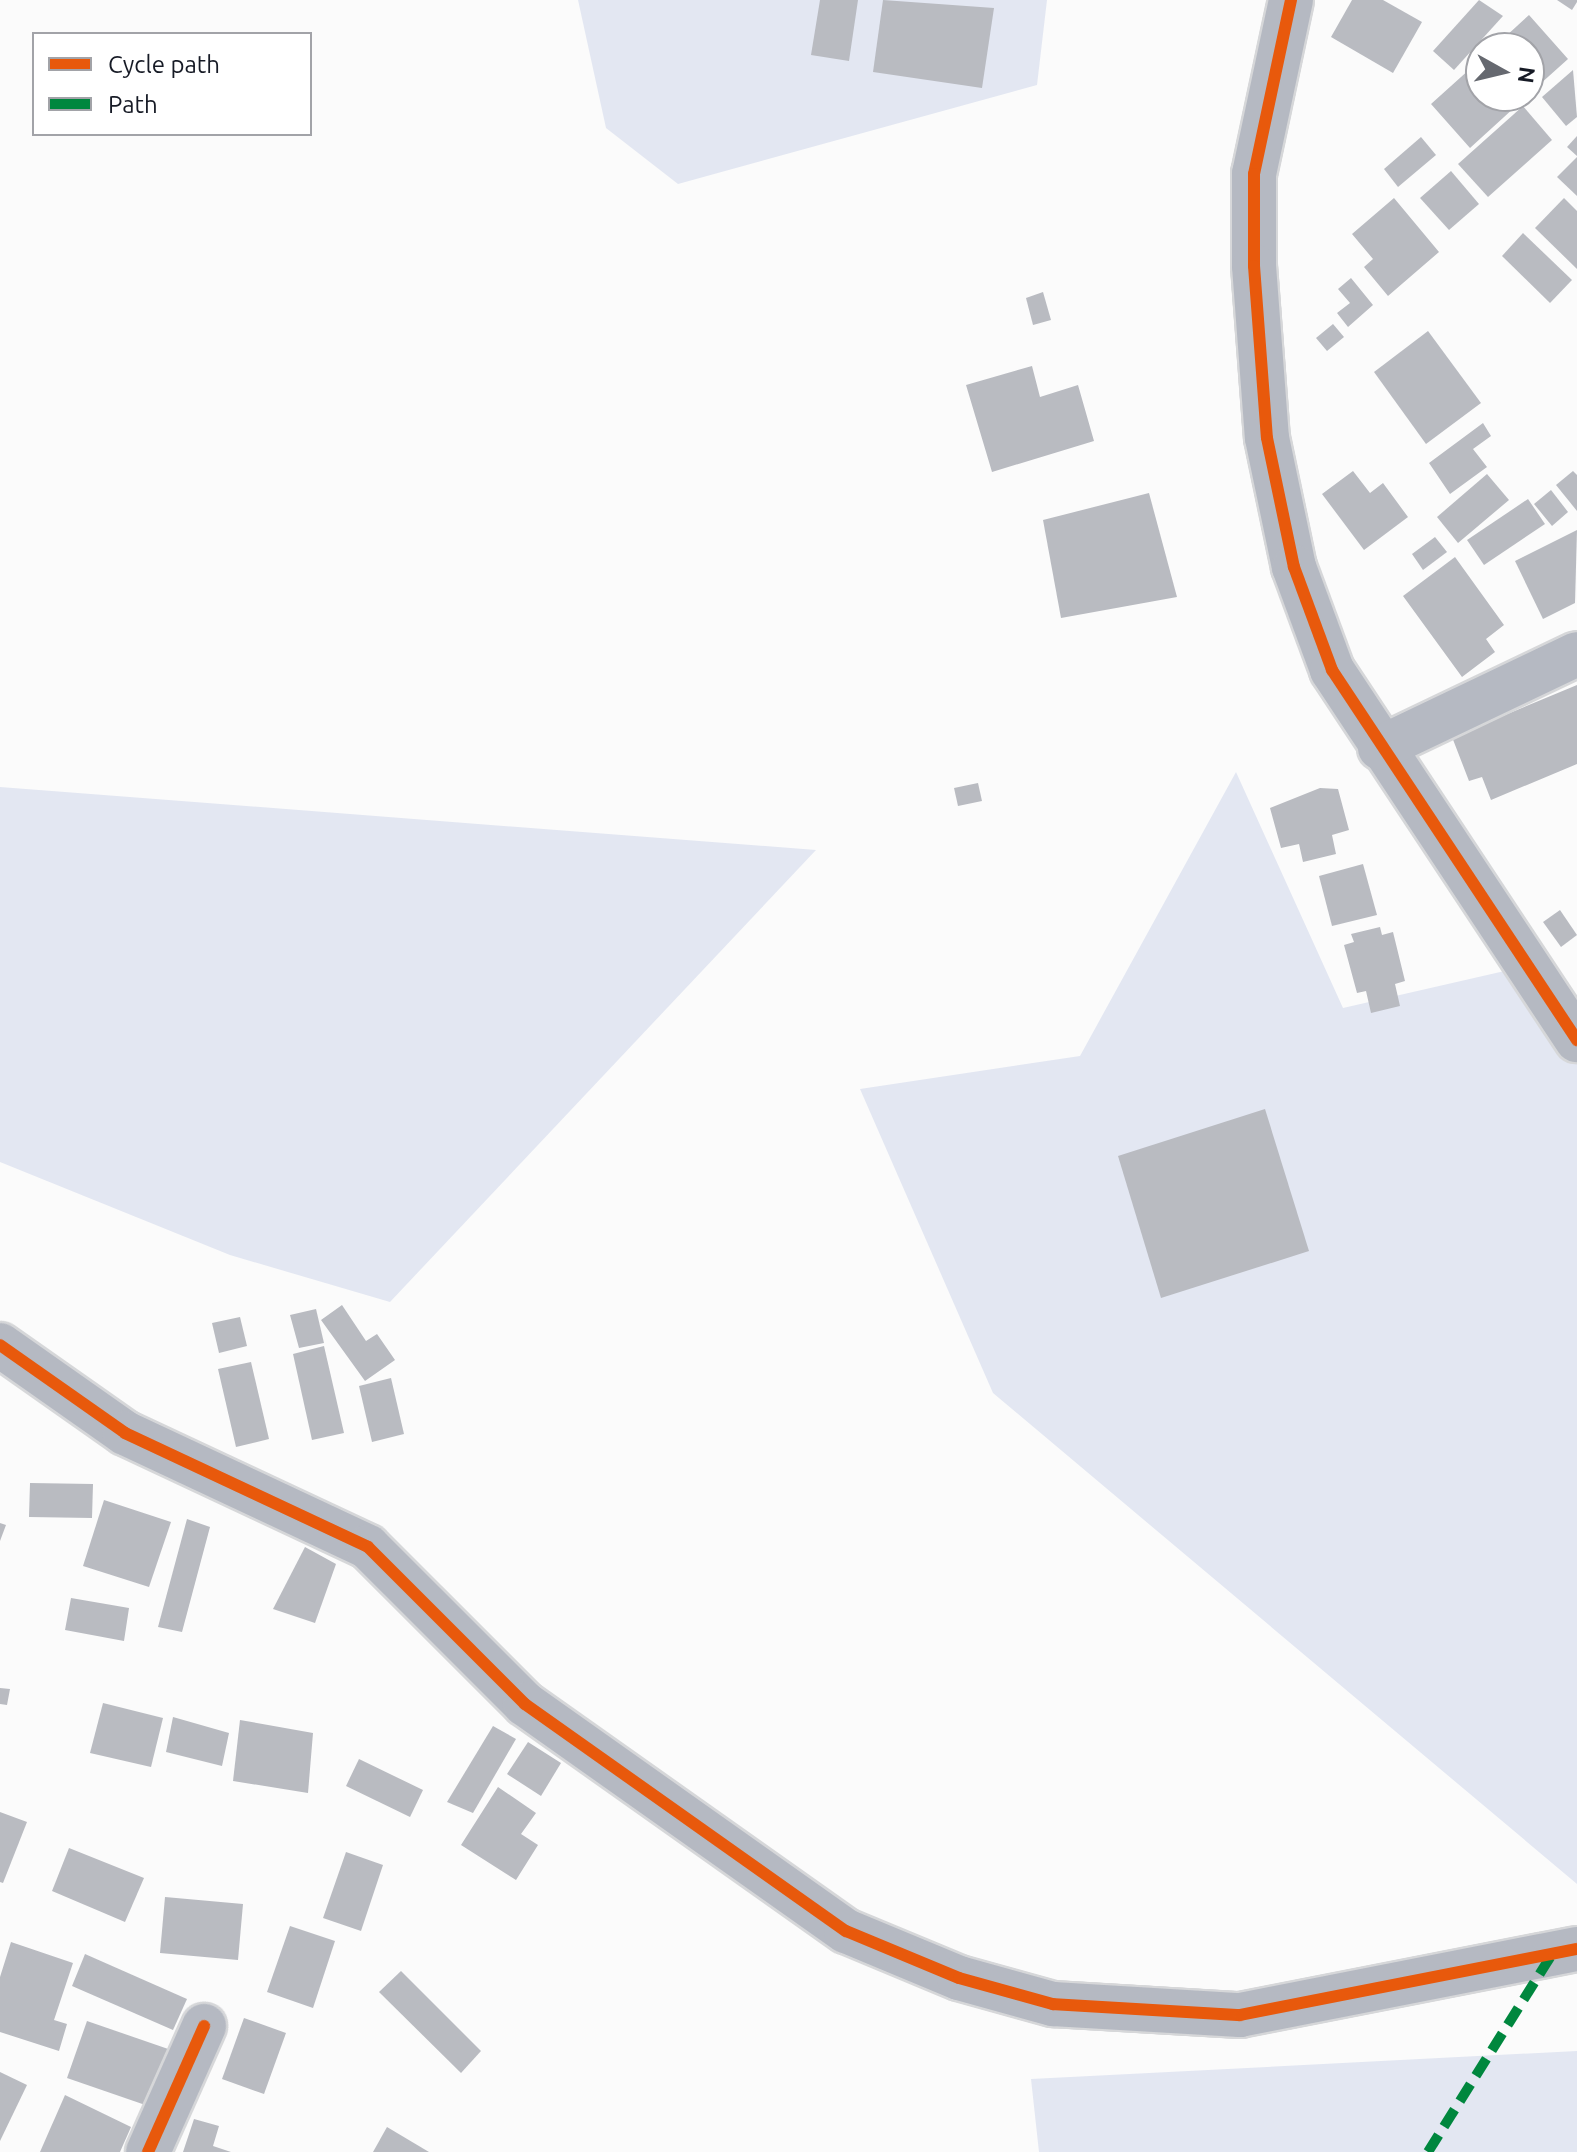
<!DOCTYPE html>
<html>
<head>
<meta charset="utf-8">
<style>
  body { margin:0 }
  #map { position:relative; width:1577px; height:2152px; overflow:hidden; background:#fbfbfb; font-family:Ubuntu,sans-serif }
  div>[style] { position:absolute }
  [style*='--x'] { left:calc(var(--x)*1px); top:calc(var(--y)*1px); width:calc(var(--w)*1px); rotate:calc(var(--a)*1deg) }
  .green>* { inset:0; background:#e3e7f2 }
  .building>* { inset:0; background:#b9bbc1 }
  .roads { filter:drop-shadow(2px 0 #d6d7d9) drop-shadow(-2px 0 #d6d7d9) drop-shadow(0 2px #d6d7d9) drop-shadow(0 -2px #d6d7d9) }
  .minor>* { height:44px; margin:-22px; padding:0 22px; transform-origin:22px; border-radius:22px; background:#b5b9c2 }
  .quiet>* { height:10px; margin-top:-5px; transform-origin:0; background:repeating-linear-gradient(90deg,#00873e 0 20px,transparent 0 30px) }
  .cycleway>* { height:12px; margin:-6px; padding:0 6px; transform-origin:6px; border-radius:6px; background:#e8590c }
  span { translate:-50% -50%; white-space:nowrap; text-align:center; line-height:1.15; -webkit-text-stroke:8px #fff; paint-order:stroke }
  .legend { position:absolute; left:32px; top:32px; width:280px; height:104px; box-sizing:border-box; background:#fff; border:2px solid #a2a3a8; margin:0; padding:10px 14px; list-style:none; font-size:24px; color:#161a25 }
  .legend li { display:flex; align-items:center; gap:16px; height:40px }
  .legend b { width:40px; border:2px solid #a2a3a8 }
  .north { position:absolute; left:1465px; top:32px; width:80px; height:80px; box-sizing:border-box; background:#fff; border:2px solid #a2a3a8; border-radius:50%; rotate:98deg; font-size:22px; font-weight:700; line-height:32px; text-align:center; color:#161a25 }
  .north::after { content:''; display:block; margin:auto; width:28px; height:36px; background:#666970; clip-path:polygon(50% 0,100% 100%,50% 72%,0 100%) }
</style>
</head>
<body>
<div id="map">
  <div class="green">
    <div style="clip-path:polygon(578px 0,1047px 0,1037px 85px,678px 184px,606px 128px)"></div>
    <div style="clip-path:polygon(1236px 772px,1343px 1008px,1509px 970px,1577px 1058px,1577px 1884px,993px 1393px,860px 1089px,1080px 1056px)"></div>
    <div style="clip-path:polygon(0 787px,816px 850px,390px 1302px,230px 1255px,0 1162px)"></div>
    <div style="clip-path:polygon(1577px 2051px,1577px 2152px,1039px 2152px,1031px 2079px)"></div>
  </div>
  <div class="building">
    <div style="clip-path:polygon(820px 0,858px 0,849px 61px,811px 55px)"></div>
    <div style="clip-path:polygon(883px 0,994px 8px,982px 88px,873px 72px)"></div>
    <div style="clip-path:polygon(1352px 0,1383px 0,1422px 22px,1393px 73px,1331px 37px)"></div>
    <div style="clip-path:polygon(1479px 0,1503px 16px,1454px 70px,1433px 51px)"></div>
    <div style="clip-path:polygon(1557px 0,1577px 0,1577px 2px,1572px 10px)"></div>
    <div style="clip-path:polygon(1529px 15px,1568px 59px,1529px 94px,1529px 48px,1493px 48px)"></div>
    <div style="clip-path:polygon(1481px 59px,1481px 96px,1527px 96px,1470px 148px,1431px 104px)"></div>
    <div style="clip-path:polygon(1573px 70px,1577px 117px,1566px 126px,1542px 97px)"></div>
    <div style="clip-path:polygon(1523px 106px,1552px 140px,1488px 197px,1458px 164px)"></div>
    <div style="clip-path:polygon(1577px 136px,1577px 156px,1567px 147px)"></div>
    <div style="clip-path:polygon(1421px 137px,1436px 155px,1398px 187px,1384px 169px)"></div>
    <div style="clip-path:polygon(1577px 157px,1577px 196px,1557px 177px)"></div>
    <div style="clip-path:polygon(1451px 171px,1479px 204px,1449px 230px,1420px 198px)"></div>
    <div style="clip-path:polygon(1394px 198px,1439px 252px,1388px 296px,1364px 267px,1373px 259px,1352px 234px)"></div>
    <div style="clip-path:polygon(1564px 198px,1577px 211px,1577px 269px,1535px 228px)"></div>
    <div style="clip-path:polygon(1523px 233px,1572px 280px,1550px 303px,1502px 256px)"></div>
    <div style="clip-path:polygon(1351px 278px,1373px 305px,1348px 327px,1337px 313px,1350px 303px,1338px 289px)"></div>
    <div style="clip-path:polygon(1043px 292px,1051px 320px,1033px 325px,1026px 298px)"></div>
    <div style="clip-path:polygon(1333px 324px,1344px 337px,1327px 351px,1316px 338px)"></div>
    <div style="clip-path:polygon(1428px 331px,1481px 403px,1426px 444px,1374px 372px)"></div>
    <div style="clip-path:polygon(1032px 366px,1040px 397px,1078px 385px,1094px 441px,992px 472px,966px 385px)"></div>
    <div style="clip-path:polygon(1483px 423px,1491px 436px,1473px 449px,1487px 467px,1450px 494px,1429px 463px)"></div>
    <div style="clip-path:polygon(1353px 471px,1370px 493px,1383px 483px,1408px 517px,1364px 550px,1322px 494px)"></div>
    <div style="clip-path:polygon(1573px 471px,1577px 475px,1577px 511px,1556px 485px)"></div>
    <div style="clip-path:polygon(1487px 474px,1509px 500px,1458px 543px,1437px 517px)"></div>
    <div style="clip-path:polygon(1551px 490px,1568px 512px,1552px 526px,1534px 504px)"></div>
    <div style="clip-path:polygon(1149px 493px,1177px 597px,1061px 618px,1043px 520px)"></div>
    <div style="clip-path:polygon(1528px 499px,1545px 524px,1484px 565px,1467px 540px)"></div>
    <div style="clip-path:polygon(1577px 530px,1575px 603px,1543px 619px,1515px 561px)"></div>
    <div style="clip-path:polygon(1435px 537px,1447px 552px,1423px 570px,1412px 554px)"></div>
    <div style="clip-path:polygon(1455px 557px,1504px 625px,1486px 639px,1495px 652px,1462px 677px,1403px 596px)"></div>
    <div style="clip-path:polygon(1577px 685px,1577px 764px,1491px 800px,1482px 777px,1469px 781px,1452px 737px)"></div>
    <div style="clip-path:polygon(978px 783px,982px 801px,958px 806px,954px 788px)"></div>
    <div style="clip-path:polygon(1320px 788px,1338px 789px,1349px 830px,1332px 835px,1336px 854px,1303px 862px,1299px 844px,1281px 848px,1270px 808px)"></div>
    <div style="clip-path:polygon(1363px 864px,1377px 915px,1332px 926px,1319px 876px)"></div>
    <div style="clip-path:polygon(1560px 910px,1577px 935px,1561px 947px,1543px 922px)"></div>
    <div style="clip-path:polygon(1380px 927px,1382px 935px,1393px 932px,1405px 981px,1395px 984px,1400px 1006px,1371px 1013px,1366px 991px,1357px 993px,1344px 945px,1354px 942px,1351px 934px)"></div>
    <div style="clip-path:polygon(1265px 1109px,1309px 1251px,1161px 1298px,1118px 1156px)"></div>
    <div style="clip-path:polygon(342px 1305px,366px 1341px,377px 1334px,395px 1360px,365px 1381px,321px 1320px)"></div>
    <div style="clip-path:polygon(316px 1309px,324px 1343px,299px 1348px,290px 1315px)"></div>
    <div style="clip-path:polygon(240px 1317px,247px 1346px,219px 1353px,212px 1323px)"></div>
    <div style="clip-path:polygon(324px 1346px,344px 1433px,312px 1440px,293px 1354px)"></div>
    <div style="clip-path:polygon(251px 1362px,269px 1439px,236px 1447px,218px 1369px)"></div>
    <div style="clip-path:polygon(391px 1378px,404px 1434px,372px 1442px,359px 1386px)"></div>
    <div style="clip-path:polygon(30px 1483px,93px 1484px,92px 1518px,29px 1517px)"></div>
    <div style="clip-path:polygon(104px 1500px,171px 1522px,149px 1587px,83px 1566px)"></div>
    <div style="clip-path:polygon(187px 1519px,210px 1527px,182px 1632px,158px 1627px)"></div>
    <div style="clip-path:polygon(0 1523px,6px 1525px,0 1541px)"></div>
    <div style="clip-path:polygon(305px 1547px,336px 1564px,315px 1623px,273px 1609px)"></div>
    <div style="clip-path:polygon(71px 1598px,129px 1608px,124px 1641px,65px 1630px)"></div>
    <div style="clip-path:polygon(0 1688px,10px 1689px,7px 1705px,0 1704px)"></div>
    <div style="clip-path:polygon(103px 1703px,163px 1718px,151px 1767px,90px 1753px)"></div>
    <div style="clip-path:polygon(173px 1717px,229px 1733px,222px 1766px,166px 1752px)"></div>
    <div style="clip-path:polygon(240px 1720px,313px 1733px,308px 1793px,233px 1781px)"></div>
    <div style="clip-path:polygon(493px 1726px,516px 1739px,473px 1813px,447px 1802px)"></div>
    <div style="clip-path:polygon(528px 1742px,561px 1763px,541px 1796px,507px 1774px)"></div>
    <div style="clip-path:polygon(359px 1759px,423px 1790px,410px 1817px,346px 1786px)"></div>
    <div style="clip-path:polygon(498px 1787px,536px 1813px,521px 1834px,538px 1845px,516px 1880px,461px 1845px)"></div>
    <div style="clip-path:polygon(0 1812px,27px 1822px,3px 1883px,0 1882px)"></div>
    <div style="clip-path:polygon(69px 1848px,144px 1878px,125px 1922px,52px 1891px)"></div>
    <div style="clip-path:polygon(346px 1852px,383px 1865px,361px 1931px,323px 1918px)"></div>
    <div style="clip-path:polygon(165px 1897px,243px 1904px,238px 1960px,160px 1953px)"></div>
    <div style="clip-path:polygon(290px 1926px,335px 1941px,313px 2008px,267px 1992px)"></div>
    <div style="clip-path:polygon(11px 1942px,73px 1963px,54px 2020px,67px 2024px,59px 2051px,0 2032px,0 1977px)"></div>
    <div style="clip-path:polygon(85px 1954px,187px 1999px,173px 2030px,72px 1986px)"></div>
    <div style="clip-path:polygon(401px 1971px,481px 2051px,461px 2073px,379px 1992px)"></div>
    <div style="clip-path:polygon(244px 2018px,286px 2033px,264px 2094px,222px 2079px)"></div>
    <div style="clip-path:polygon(87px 2021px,174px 2051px,154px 2108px,67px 2078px)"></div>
    <div style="clip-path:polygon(0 2072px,27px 2085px,0 2141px)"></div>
    <div style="clip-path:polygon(65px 2095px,131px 2127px,120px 2152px,40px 2152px)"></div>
    <div style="clip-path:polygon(194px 2119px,219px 2126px,213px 2146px,231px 2152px,183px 2152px)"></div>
    <div style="clip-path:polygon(387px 2127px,429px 2152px,373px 2152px)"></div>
  </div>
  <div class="roads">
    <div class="minor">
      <div style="--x:1291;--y:0;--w:178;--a:102"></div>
      <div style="--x:1254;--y:174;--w:92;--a:90"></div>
      <div style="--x:1254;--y:266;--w:172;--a:85.7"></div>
      <div style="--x:1267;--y:438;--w:132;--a:78.2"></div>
      <div style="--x:1294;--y:567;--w:110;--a:69.7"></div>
      <div style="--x:1332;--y:670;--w:444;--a:56.5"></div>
      <div style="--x:1380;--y:748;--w:218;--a:-25.5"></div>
      <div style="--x:0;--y:1345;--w:153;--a:35.1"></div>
      <div style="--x:125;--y:1433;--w:268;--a:25.1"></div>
      <div style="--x:368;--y:1547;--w:222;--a:45"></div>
      <div style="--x:525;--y:1704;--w:393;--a:35.3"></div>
      <div style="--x:846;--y:1931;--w:122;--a:22.6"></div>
      <div style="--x:959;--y:1978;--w:98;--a:15.5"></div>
      <div style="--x:1053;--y:2004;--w:187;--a:3.4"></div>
      <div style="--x:1240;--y:2015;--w:343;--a:-11.1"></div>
      <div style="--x:148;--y:2152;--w:138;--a:-66"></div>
    </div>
  </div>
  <div class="quiet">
    <div style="--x:1428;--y:2152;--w:235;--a:-57.9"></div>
  </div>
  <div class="cycleway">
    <div style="--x:1291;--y:0;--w:178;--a:102"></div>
    <div style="--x:1254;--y:174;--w:92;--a:90"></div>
    <div style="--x:1254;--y:266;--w:172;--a:85.7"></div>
    <div style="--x:1267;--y:438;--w:132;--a:78.2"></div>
    <div style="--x:1294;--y:567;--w:110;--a:69.7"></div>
    <div style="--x:1332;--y:670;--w:444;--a:56.5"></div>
    <div style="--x:0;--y:1345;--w:153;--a:35.1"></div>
    <div style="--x:125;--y:1433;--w:268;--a:25.1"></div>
    <div style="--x:368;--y:1547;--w:222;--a:45"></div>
    <div style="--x:525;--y:1704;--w:393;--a:35.3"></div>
    <div style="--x:846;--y:1931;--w:122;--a:22.6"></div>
    <div style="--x:959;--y:1978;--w:98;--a:15.5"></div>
    <div style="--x:1053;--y:2004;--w:187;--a:3.4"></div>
    <div style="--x:1240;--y:2015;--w:343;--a:-11.1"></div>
    <div style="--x:148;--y:2152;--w:138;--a:-66"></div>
  </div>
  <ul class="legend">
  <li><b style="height:10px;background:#e8590c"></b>Cycle path</li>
  <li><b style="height:10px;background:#00873e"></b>Path</li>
  </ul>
  <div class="north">N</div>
</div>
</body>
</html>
